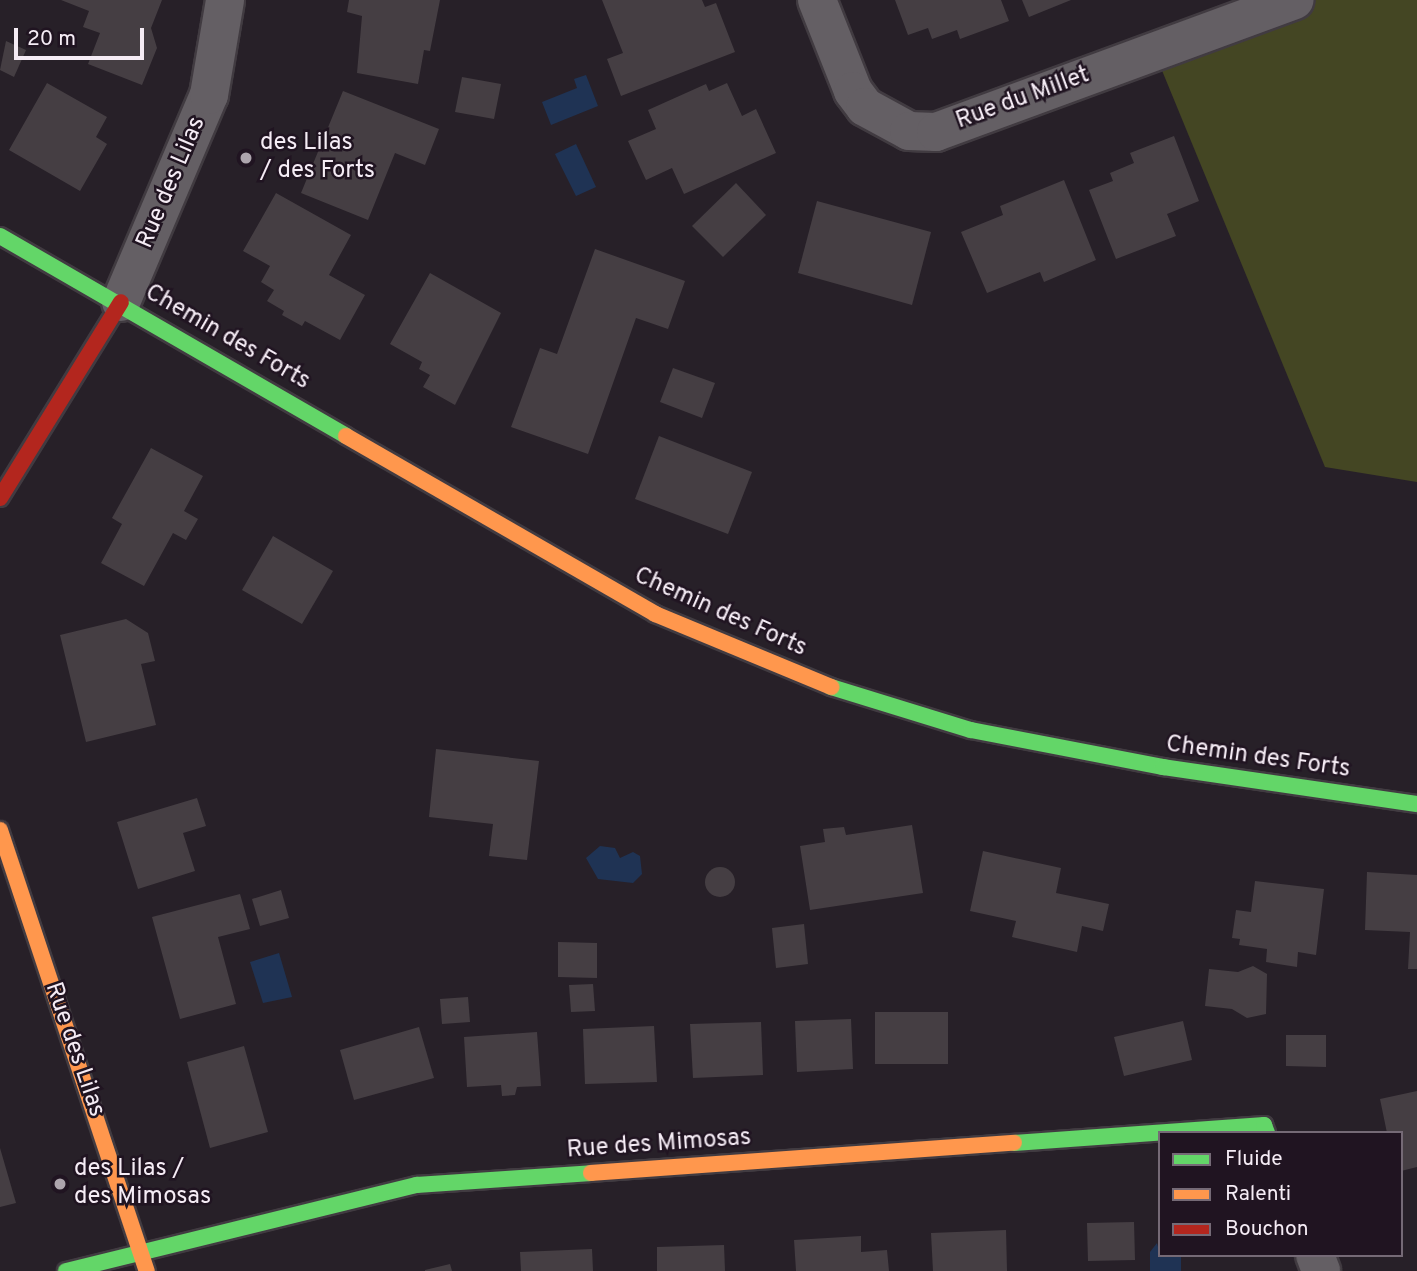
<!DOCTYPE html>
<html>
<head>
<meta charset="utf-8">
<style>
  body { margin:0 }
  #map { position:relative; width:1417px; height:1271px; overflow:hidden; background:#272028; font-family:Overpass,sans-serif }
  div>[style] { position:absolute }
  [style*='--x'] { left:calc(var(--x)*1px); top:calc(var(--y)*1px); width:calc(var(--w)*1px); rotate:calc(var(--a)*1deg) }
  .green>* { inset:0; background:#444623 }
  .water>* { inset:0; background:#1f3354 }
  .building>* { inset:0; background:#453e43 }
  .round { border-radius:50% }
  .roads { filter:drop-shadow(2px 0 #413b41) drop-shadow(-2px 0 #413b41) drop-shadow(0 2px #413b41) drop-shadow(0 -2px #413b41) }
  .street>* { height:38px; margin:-19px; padding:0 19px; transform-origin:19px; border-radius:19px; background:#645f64 }
  .fast>* { height:16px; margin:-8px; padding:0 8px; transform-origin:8px; border-radius:8px; background:#63d668 }
  .slow>* { height:16px; margin:-8px; padding:0 8px; transform-origin:8px; border-radius:8px; background:#ff974d }
  .jam>* { height:16px; margin:-8px; padding:0 8px; transform-origin:8px; border-radius:8px; background:#b3261e }
  .dots>* { width:19px; height:19px; translate:-50% -50%; box-sizing:border-box; border:4px solid #201421; border-radius:50% }
  span { translate:-50% -50%; white-space:nowrap; text-align:center; line-height:1.15; -webkit-text-stroke:5px #201421; paint-order:stroke }
  .street-label { font-size:24px; color:#f5ecf5 }
  .poi-label { font-size:24px; color:#f5ecf5 }
  .left { translate:0 -50%; text-align:left }
  .legend { position:absolute; left:1158px; top:1131px; width:245px; height:126px; box-sizing:border-box; background:#201421; border:2px solid #756a76; margin:0; padding:9px 12px; list-style:none; font-size:21px; color:#f5ecf5 }
  .legend li { display:flex; align-items:center; gap:14px; height:35px }
  .legend b { width:35px; border:2px solid #756a76 }
  .scale { position:absolute; left:14px; top:28px; width:130px; height:32px; box-sizing:border-box; border:4px solid #f5ecf5; border-top:0; padding-left:9px; font-size:21px; line-height:24px; white-space:nowrap; color:#f5ecf5; -webkit-text-stroke:5px #201421; paint-order:stroke }
</style>
</head>
<body>
<div id="map">
  <div class="green">
    <div style="clip-path:polygon(1287px 0,1417px 0,1417px 482px,1325px 467px,1154px 51px)"></div>
  </div>
  <div class="water">
    <div style="clip-path:polygon(586px 75px,598px 106px,551px 125px,542px 102px,577px 88px,574px 79px)"></div>
    <div style="clip-path:polygon(576px 144px,596px 187px,576px 196px,555px 154px)"></div>
    <div style="clip-path:polygon(600px 846px,615px 848px,620px 858px,633px 852px,640px 856px,642px 874px,633px 883px,598px 879px,586px 858px)"></div>
    <div style="clip-path:polygon(279px 953px,292px 997px,263px 1003px,250px 962px)"></div>
    <div style="clip-path:polygon(1157px 1243px,1160px 1255px,1181px 1255px,1181px 1271px,1150px 1271px,1150px 1252px)"></div>
  </div>
  <div class="building">
    <div style="clip-path:polygon(61px 0,162px 0,151px 28px,157px 48px,142px 85px,88px 64px,100px 33px,83px 27px,89px 11px)"></div>
    <div style="clip-path:polygon(349px 0,440px 0,430px 51px,424px 50px,418px 84px,357px 73px,362px 16px,347px 12px)"></div>
    <div style="clip-path:polygon(602px 0,702px 0,705px 7px,716px 3px,735px 52px,621px 96px,607px 59px,623px 53px)"></div>
    <div style="clip-path:polygon(895px 0,1001px 0,1009px 21px,960px 39px,957px 30px,932px 39px,928px 28px,908px 35px)"></div>
    <div style="clip-path:polygon(1022px 0,1071px 0,1029px 17px)"></div>
    <div style="clip-path:polygon(6px 41px,26px 50px,14px 77px,0 70px)"></div>
    <div style="clip-path:polygon(462px 77px,501px 84px,494px 119px,455px 112px)"></div>
    <div style="clip-path:polygon(47px 83px,107px 117px,96px 137px,107px 144px,80px 191px,9px 150px)"></div>
    <div style="clip-path:polygon(727px 83px,742px 116px,756px 109px,776px 153px,684px 194px,672px 168px,646px 180px,628px 141px,656px 129px,648px 110px,706px 84px,709px 91px)"></div>
    <div style="clip-path:polygon(343px 91px,439px 129px,425px 165px,395px 153px,368px 220px,301px 193px)"></div>
    <div style="clip-path:polygon(1174px 136px,1199px 201px,1167px 214px,1176px 236px,1116px 259px,1089px 190px,1113px 181px,1110px 173px,1134px 163px,1130px 153px)"></div>
    <div style="clip-path:polygon(1064px 180px,1096px 260px,1044px 282px,1040px 272px,987px 293px,961px 232px,1003px 215px,1000px 206px)"></div>
    <div style="clip-path:polygon(736px 183px,766px 215px,723px 257px,692px 226px)"></div>
    <div style="clip-path:polygon(276px 193px,351px 235px,329px 275px,365px 295px,340px 340px,305px 321px,302px 326px,282px 315px,284px 311px,267px 301px,274px 290px,261px 282px,270px 266px,243px 251px)"></div>
    <div style="clip-path:polygon(817px 201px,931px 232px,912px 305px,798px 273px)"></div>
    <div style="clip-path:polygon(595px 249px,685px 281px,668px 329px,636px 318px,588px 454px,511px 427px,540px 348px,557px 354px)"></div>
    <div style="clip-path:polygon(430px 273px,501px 313px,455px 405px,423px 387px,430px 375px,419px 369px,422px 362px,390px 344px)"></div>
    <div style="clip-path:polygon(673px 368px,715px 383px,702px 418px,660px 402px)"></div>
    <div style="clip-path:polygon(659px 436px,752px 472px,728px 534px,635px 499px)"></div>
    <div style="clip-path:polygon(151px 448px,203px 476px,184px 511px,198px 519px,186px 540px,173px 533px,144px 586px,101px 563px,122px 524px,112px 518px)"></div>
    <div style="clip-path:polygon(273px 536px,333px 571px,302px 624px,242px 590px)"></div>
    <div style="clip-path:polygon(126px 619px,148px 633px,155px 661px,141px 664px,156px 725px,86px 742px,60px 635px)"></div>
    <div style="clip-path:polygon(436px 749px,539px 761px,527px 860px,489px 856px,493px 824px,429px 817px)"></div>
    <div style="clip-path:polygon(197px 798px,206px 826px,183px 833px,195px 871px,138px 889px,117px 822px)"></div>
    <div style="clip-path:polygon(912px 825px,923px 893px,810px 910px,800px 846px,825px 842px,823px 829px,844px 827px,846px 835px)"></div>
    <div style="clip-path:polygon(983px 851px,1061px 868px,1056px 893px,1109px 904px,1103px 931px,1082px 926px,1077px 952px,1012px 937px,1016px 921px,970px 911px)"></div>
    <div class="round" style="left:705px;top:867px;width:30px;height:30px"></div>
    <div style="clip-path:polygon(1367px 872px,1417px 875px,1417px 969px,1408px 969px,1410px 932px,1365px 930px)"></div>
    <div style="clip-path:polygon(1255px 881px,1324px 889px,1316px 955px,1298px 952px,1297px 967px,1266px 962px,1267px 949px,1239px 945px,1240px 939px,1232px 938px,1236px 910px,1251px 912px)"></div>
    <div style="clip-path:polygon(281px 890px,289px 918px,260px 926px,252px 899px)"></div>
    <div style="clip-path:polygon(240px 894px,250px 929px,218px 937px,236px 1004px,180px 1019px,152px 917px)"></div>
    <div style="clip-path:polygon(804px 924px,808px 964px,776px 968px,772px 928px)"></div>
    <div style="clip-path:polygon(558px 942px,597px 943px,597px 978px,558px 977px)"></div>
    <div style="clip-path:polygon(1253px 966px,1267px 974px,1266px 1014px,1247px 1018px,1232px 1009px,1205px 1006px,1209px 969px,1238px 972px)"></div>
    <div style="clip-path:polygon(593px 984px,595px 1011px,571px 1012px,569px 985px)"></div>
    <div style="clip-path:polygon(468px 997px,470px 1022px,442px 1024px,440px 999px)"></div>
    <div style="clip-path:polygon(875px 1012px,948px 1012px,948px 1064px,875px 1064px)"></div>
    <div style="clip-path:polygon(851px 1019px,853px 1069px,797px 1072px,795px 1021px)"></div>
    <div style="clip-path:polygon(1183px 1021px,1192px 1060px,1124px 1076px,1114px 1037px)"></div>
    <div style="clip-path:polygon(761px 1022px,763px 1075px,693px 1078px,690px 1024px)"></div>
    <div style="clip-path:polygon(654px 1026px,657px 1082px,585px 1084px,583px 1029px)"></div>
    <div style="clip-path:polygon(419px 1027px,434px 1078px,354px 1100px,340px 1050px)"></div>
    <div style="clip-path:polygon(537px 1032px,541px 1086px,517px 1087px,515px 1095px,502px 1096px,501px 1085px,467px 1087px,464px 1037px)"></div>
    <div style="clip-path:polygon(1286px 1035px,1326px 1035px,1326px 1067px,1286px 1066px)"></div>
    <div style="clip-path:polygon(244px 1046px,268px 1132px,210px 1148px,187px 1062px)"></div>
    <div style="clip-path:polygon(1417px 1091px,1417px 1167px,1401px 1171px,1401px 1133px,1387px 1133px,1380px 1099px)"></div>
    <div style="clip-path:polygon(0 1148px,16px 1203px,0 1207px)"></div>
    <div style="clip-path:polygon(1134px 1222px,1135px 1260px,1088px 1261px,1087px 1223px)"></div>
    <div style="clip-path:polygon(1006px 1230px,1007px 1271px,933px 1271px,931px 1233px)"></div>
    <div style="clip-path:polygon(861px 1236px,861px 1252px,887px 1250px,889px 1271px,796px 1271px,794px 1240px)"></div>
    <div style="clip-path:polygon(724px 1245px,725px 1271px,657px 1271px,657px 1247px)"></div>
    <div style="clip-path:polygon(592px 1249px,593px 1271px,521px 1271px,520px 1252px)"></div>
    <div style="clip-path:polygon(450px 1264px,452px 1271px,425px 1271px,425px 1270px)"></div>
  </div>
  <div class="roads">
    <div class="street">
      <div style="--x:817;--y:0;--w:98;--a:68.4"></div>
      <div style="--x:853;--y:91;--w:20;--a:53"></div>
      <div style="--x:865;--y:107;--w:50;--a:28.6"></div>
      <div style="--x:909;--y:131;--w:27;--a:2"></div>
      <div style="--x:936;--y:132;--w:382;--a:-20.2"></div>
      <div style="--x:121;--y:302;--w:225;--a:-67"></div>
      <div style="--x:209;--y:95;--w:96;--a:-80.4"></div>
      <div style="--x:1315;--y:1255;--w:17;--a:69"></div>
    </div>
    <div class="fast">
      <div style="--x:0;--y:236;--w:400;--a:30"></div>
      <div style="--x:831;--y:687;--w:146;--a:17.1"></div>
      <div style="--x:971;--y:730;--w:196;--a:10.9"></div>
      <div style="--x:1163;--y:767;--w:257;--a:8.3"></div>
      <div style="--x:1014;--y:1143;--w:251;--a:-4.1"></div>
      <div style="--x:1264;--y:1125;--w:9;--a:69"></div>
      <div style="--x:66;--y:1271;--w:361;--a:-13.8"></div>
      <div style="--x:417;--y:1185;--w:174;--a:-3.9"></div>
    </div>
    <div class="slow">
      <div style="--x:346;--y:436;--w:357;--a:29.9"></div>
      <div style="--x:655;--y:614;--w:191;--a:22.5"></div>
      <div style="--x:0;--y:830;--w:465;--a:71.6"></div>
      <div style="--x:591;--y:1173;--w:424;--a:-4.1"></div>
    </div>
    <div class="jam">
      <div style="--x:0;--y:498;--w:230;--a:-58.3"></div>
    </div>
  </div>
  <div class="dots">
    <div style="left:246px;top:158px;background:#ada5ad"></div>
    <div style="left:60px;top:1184px;background:#ada5ad"></div>
  </div>
  <div class="street-label">
    <span style="left:1023px;top:99px;rotate:-20deg">Rue du Millet</span>
    <span style="left:172px;top:183px;rotate:-67deg">Rue des Lilas</span>
    <span style="left:227px;top:338px;rotate:30deg">Chemin des Forts</span>
    <span style="left:720px;top:613px;rotate:24deg">Chemin des Forts</span>
    <span style="left:1258px;top:758px;rotate:8deg">Chemin des Forts</span>
    <span style="left:74px;top:1050px;rotate:71deg">Rue des Lilas</span>
    <span style="left:659px;top:1145px;rotate:-4deg">Rue des Mimosas</span>
  </div>
  <div class="poi-label">
    <span class="left" style="left:260px;top:158px">des Lilas<br>/ des Forts</span>
    <span class="left" style="left:74px;top:1184px">des Lilas /<br>des Mimosas</span>
  </div>
  <ul class="legend">
  <li><b style="height:9px;background:#63d668"></b>Fluide</li>
  <li><b style="height:9px;background:#ff974d"></b>Ralenti</li>
  <li><b style="height:9px;background:#b3261e"></b>Bouchon</li>
  </ul>
  <div class="scale">20 m</div>
</div>
</body>
</html>
